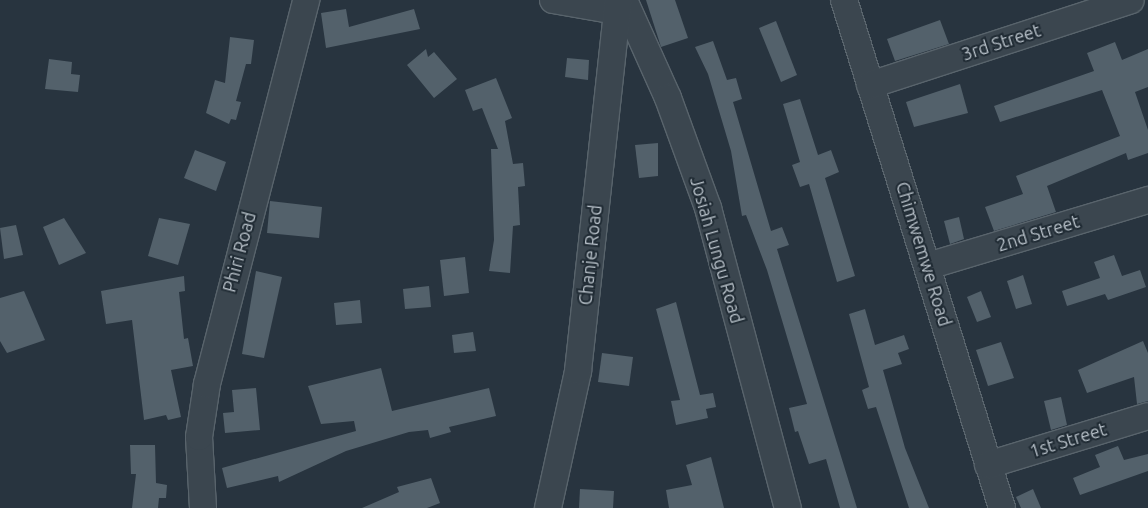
<!DOCTYPE html>
<html>
<head>
<meta charset="utf-8">
<style>
  body { margin:0 }
  #map { position:relative; width:1148px; height:508px; overflow:hidden; background:#28343f; font-family:Ubuntu,sans-serif }
  div>[style] { position:absolute }
  [style*='--x'] { left:calc(var(--x)*1px); top:calc(var(--y)*1px); width:calc(var(--w)*1px); rotate:calc(var(--a)*1deg) }
  .building>* { inset:0; background:#53616b }
  .roads { filter:drop-shadow(1px 0 #59646c) drop-shadow(-1px 0 #59646c) drop-shadow(0 1px #59646c) drop-shadow(0 -1px #59646c) }
  .minor>* { height:26px; margin:-13px; padding:0 13px; transform-origin:13px; border-radius:13px; background:#3b464f }
  span { translate:-50% -50%; white-space:nowrap; text-align:center; line-height:1.15; -webkit-text-stroke:4px #202b34; paint-order:stroke }
  .street-label { font-size:18px; color:#b8c1c9 }
</style>
</head>
<body>
<div id="map">
  <div class="building">
    <div style="clip-path:polygon(646px 0,675px 0,688px 38px,661px 47px)"></div>
    <div style="clip-path:polygon(346px 9px,349px 27px,414px 9px,420px 29px,326px 48px,321px 13px)"></div>
    <div style="clip-path:polygon(940px 20px,949px 44px,895px 61px,887px 39px)"></div>
    <div style="clip-path:polygon(776px 21px,797px 75px,781px 82px,759px 28px)"></div>
    <div style="clip-path:polygon(230px 37px,254px 40px,251px 64px,246px 64px,236px 101px,241px 102px,236px 120px,231px 119px,229px 124px,206px 113px,215px 80px,225px 83px)"></div>
    <div style="clip-path:polygon(713px 41px,727px 80px,736px 78px,742px 99px,733px 102px,771px 231px,782px 227px,789px 245px,777px 249px,857px 508px,840px 508px,826px 459px,809px 464px,798px 431px,795px 432px,789px 408px,807px 404px,767px 270px,746px 215px,742px 216px,731px 151px,708px 74px,695px 47px)"></div>
    <div style="clip-path:polygon(1115px 42px,1122px 60px,1148px 49px,1148px 87px,1135px 92px,1148px 130px,1148px 153px,1128px 160px,1126px 153px,1047px 186px,1056px 212px,994px 231px,985px 207px,1023px 194px,1016px 176px,1120px 136px,1102px 90px,1000px 122px,994px 106px,1094px 71px,1087px 53px)"></div>
    <div style="clip-path:polygon(426px 49px,428px 57px,434px 52px,457px 79px,434px 98px,407px 65px)"></div>
    <div style="clip-path:polygon(567px 58px,589px 60px,588px 80px,565px 77px)"></div>
    <div style="clip-path:polygon(49px 59px,72px 62px,71px 74px,80px 75px,78px 92px,45px 89px)"></div>
    <div style="clip-path:polygon(496px 78px,512px 118px,505px 121px,513px 164px,523px 163px,525px 186px,518px 187px,520px 225px,513px 226px,510px 273px,489px 271px,494px 240px,491px 149px,498px 149px,482px 108px,473px 111px,465px 90px)"></div>
    <div style="clip-path:polygon(960px 84px,968px 113px,914px 127px,906px 102px)"></div>
    <div style="clip-path:polygon(800px 99px,818px 155px,831px 150px,839px 172px,825px 178px,855px 276px,837px 282px,809px 184px,800px 187px,792px 165px,800px 162px,783px 104px)"></div>
    <div style="clip-path:polygon(658px 143px,658px 176px,639px 178px,635px 145px)"></div>
    <div style="clip-path:polygon(195px 150px,226px 162px,216px 191px,184px 178px)"></div>
    <div style="clip-path:polygon(270px 201px,322px 207px,319px 238px,267px 233px)"></div>
    <div style="clip-path:polygon(959px 217px,964px 239px,950px 244px,944px 221px)"></div>
    <div style="clip-path:polygon(64px 218px,86px 253px,59px 265px,43px 227px)"></div>
    <div style="clip-path:polygon(159px 218px,190px 224px,178px 265px,148px 256px)"></div>
    <div style="clip-path:polygon(16px 225px,23px 255px,4px 259px,0 228px)"></div>
    <div style="clip-path:polygon(1114px 255px,1122px 276px,1140px 270px,1146px 287px,1108px 300px,1105px 294px,1067px 306px,1062px 291px,1100px 278px,1094px 262px)"></div>
    <div style="clip-path:polygon(465px 257px,469px 293px,444px 296px,440px 260px)"></div>
    <div style="clip-path:polygon(256px 271px,282px 277px,264px 358px,242px 354px)"></div>
    <div style="clip-path:polygon(1023px 275px,1032px 304px,1016px 309px,1007px 281px)"></div>
    <div style="clip-path:polygon(184px 276px,185px 291px,179px 292px,184px 339px,188px 338px,193px 366px,171px 370px,181px 417px,168px 420px,166px 415px,144px 420px,132px 320px,106px 324px,101px 291px)"></div>
    <div style="clip-path:polygon(429px 286px,431px 307px,405px 309px,403px 289px)"></div>
    <div style="clip-path:polygon(24px 291px,45px 340px,7px 353px,0 341px,0 298px)"></div>
    <div style="clip-path:polygon(981px 291px,991px 317px,977px 322px,967px 297px)"></div>
    <div style="clip-path:polygon(360px 300px,362px 323px,336px 325px,334px 303px)"></div>
    <div style="clip-path:polygon(676px 302px,700px 395px,713px 393px,716px 407px,706px 409px,708px 418px,676px 425px,671px 401px,680px 400px,656px 309px)"></div>
    <div style="clip-path:polygon(865px 309px,875px 345px,904px 335px,909px 349px,898px 353px,902px 364px,883px 370px,905px 448px,929px 508px,909px 508px,876px 407px,868px 409px,862px 390px,869px 387px,849px 314px)"></div>
    <div style="clip-path:polygon(473px 332px,476px 351px,454px 353px,452px 335px)"></div>
    <div style="clip-path:polygon(1143px 341px,1148px 353px,1148px 401px,1137px 404px,1134px 377px,1087px 393px,1078px 370px)"></div>
    <div style="clip-path:polygon(1001px 342px,1014px 378px,988px 386px,976px 350px)"></div>
    <div style="clip-path:polygon(602px 353px,633px 357px,629px 386px,598px 382px)"></div>
    <div style="clip-path:polygon(381px 368px,392px 411px,489px 388px,496px 416px,449px 427px,451px 432px,430px 438px,428px 430px,409px 432px,346px 451px,279px 482px,278px 476px,227px 488px,222px 468px,356px 431px,354px 421px,321px 424px,308px 386px)"></div>
    <div style="clip-path:polygon(256px 388px,260px 430px,225px 433px,223px 413px,234px 412px,232px 390px)"></div>
    <div style="clip-path:polygon(1061px 397px,1067px 425px,1051px 430px,1044px 401px)"></div>
    <div style="clip-path:polygon(130px 445px,155px 445px,156px 483px,167px 485px,166px 498px,159px 498px,158px 508px,132px 508px,136px 474px,131px 474px)"></div>
    <div style="clip-path:polygon(1118px 446px,1124px 460px,1148px 454px,1148px 471px,1080px 495px,1073px 478px,1100px 467px,1095px 455px)"></div>
    <div style="clip-path:polygon(711px 457px,724px 508px,669px 508px,666px 490px,692px 485px,686px 465px)"></div>
    <div style="clip-path:polygon(431px 478px,440px 503px,427px 508px,362px 508px,399px 492px,397px 487px)"></div>
    <div style="clip-path:polygon(580px 489px,614px 491px,613px 508px,579px 508px)"></div>
    <div style="clip-path:polygon(1033px 489px,1041px 508px,1021px 508px,1016px 497px)"></div>
  </div>
  <div class="roads">
    <div class="minor">
      <div style="--x:553;--y:0;--w:64;--a:9.9"></div>
      <div style="--x:624;--y:0;--w:107;--a:65.8"></div>
      <div style="--x:668;--y:98;--w:117;--a:70"></div>
      <div style="--x:708;--y:208;--w:310;--a:75.1"></div>
      <div style="--x:844;--y:0;--w:532;--a:72.72"></div>
      <div style="--x:870;--y:85;--w:274;--a:-18"></div>
      <div style="--x:928;--y:266;--w:230;--a:-16.7"></div>
      <div style="--x:988;--y:465;--w:167;--a:-17"></div>
      <div style="--x:203;--y:508;--w:71;--a:-93.2"></div>
      <div style="--x:199;--y:437;--w:54;--a:-81.4"></div>
      <div style="--x:207;--y:384;--w:397;--a:-75.5"></div>
      <div style="--x:548;--y:508;--w:140;--a:-77.6"></div>
      <div style="--x:578;--y:371;--w:373;--a:-83.8"></div>
    </div>
  </div>
  <div class="street-label">
    <span style="left:1001px;top:42px;rotate:-18deg">3rd Street</span>
    <span style="left:1038px;top:233px;rotate:-17deg">2nd Street</span>
    <span style="left:717px;top:250px;rotate:74deg">Josiah Lungu Road</span>
    <span style="left:239px;top:252px;rotate:-75deg">Phiri Road</span>
    <span style="left:924px;top:254px;rotate:73deg">Chimwemwe Road</span>
    <span style="left:590px;top:255px;rotate:-84deg">Chanje Road</span>
    <span style="left:1068px;top:440px;rotate:-17deg">1st Street</span>
  </div>
</div>
</body>
</html>
